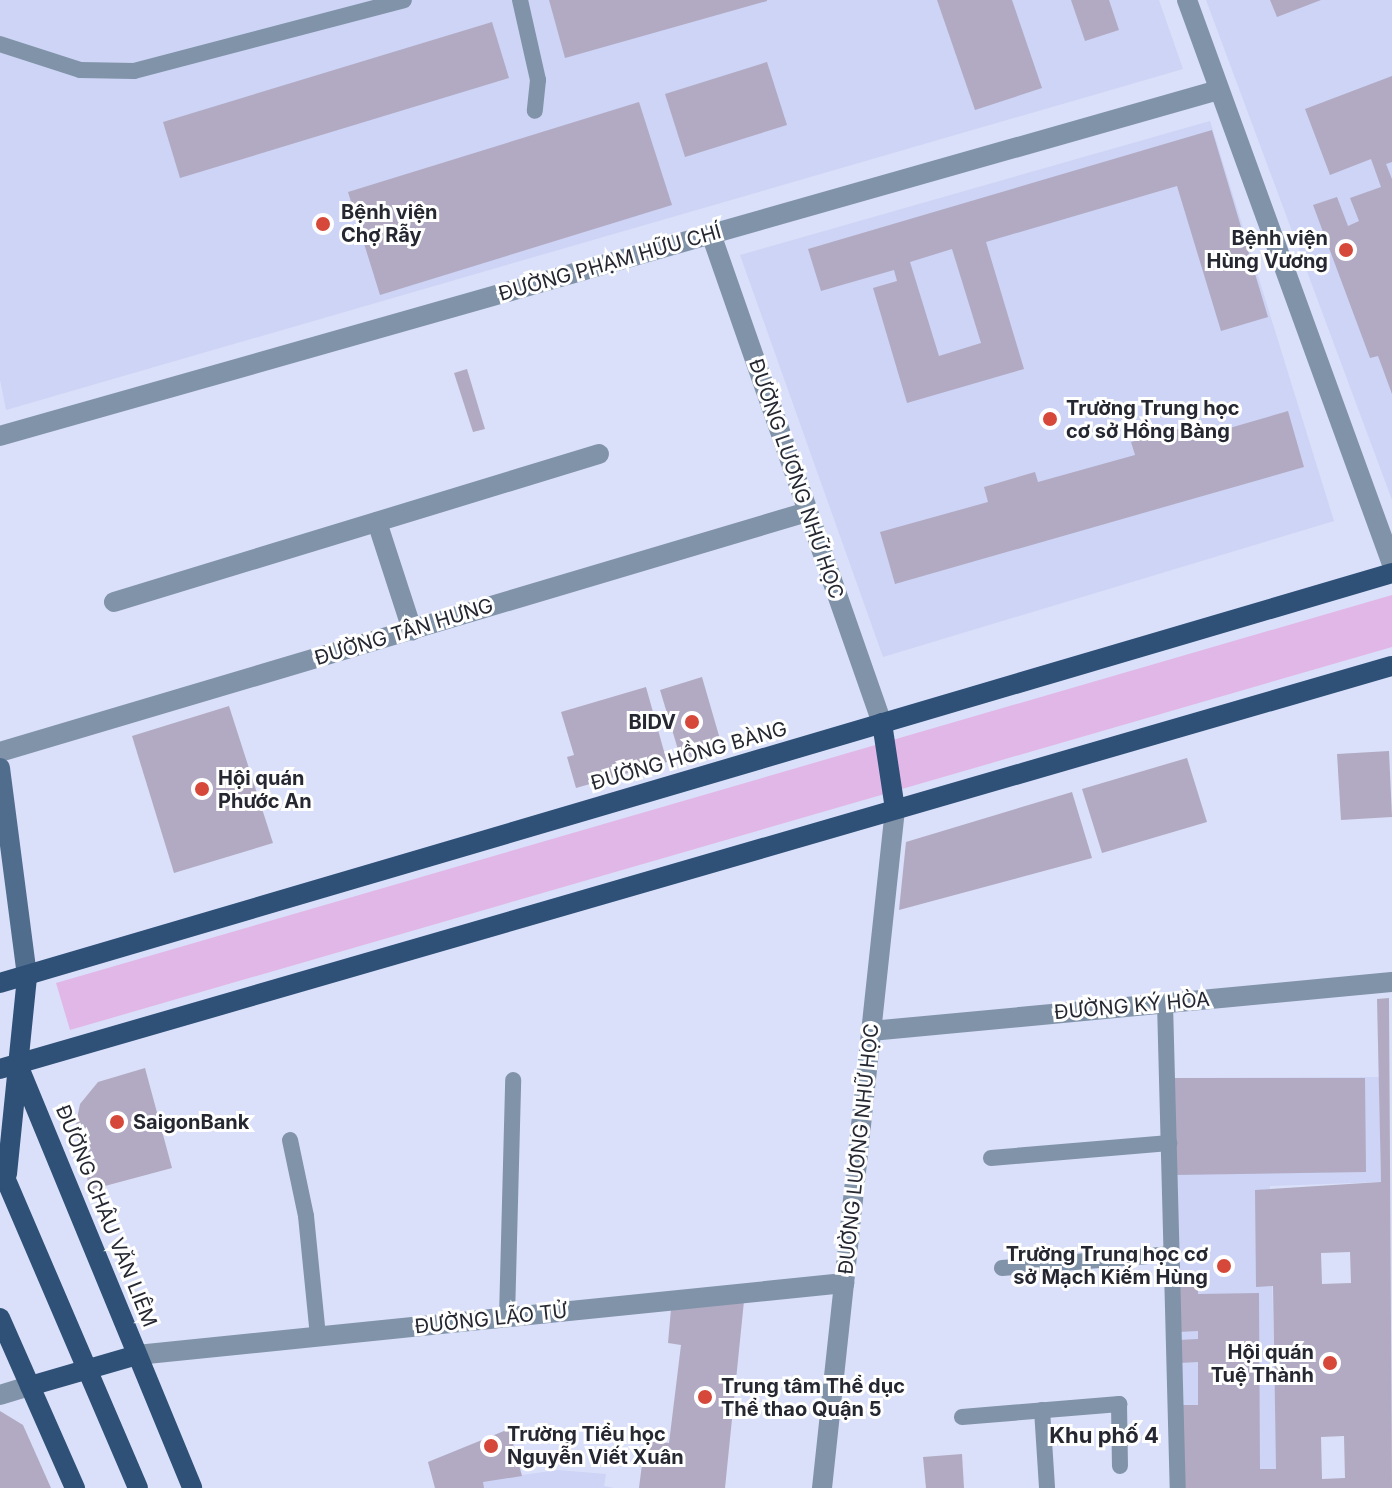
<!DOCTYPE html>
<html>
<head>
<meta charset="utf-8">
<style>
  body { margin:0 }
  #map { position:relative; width:1392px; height:1488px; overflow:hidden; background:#dae0f9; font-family:Inter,sans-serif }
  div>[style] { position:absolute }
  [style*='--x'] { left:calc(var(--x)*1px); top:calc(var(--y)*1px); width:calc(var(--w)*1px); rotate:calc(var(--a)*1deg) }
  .built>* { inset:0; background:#cdd4f5 }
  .green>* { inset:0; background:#e1b7e8 }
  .building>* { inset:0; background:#b1aac2 }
  .service>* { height:16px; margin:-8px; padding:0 8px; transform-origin:8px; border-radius:8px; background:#8093a9 }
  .minor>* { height:20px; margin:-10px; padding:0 10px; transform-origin:10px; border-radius:10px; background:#8093a9 }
  .tertiary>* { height:20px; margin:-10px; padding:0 10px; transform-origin:10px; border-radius:10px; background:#8093a9 }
  .secondary>* { height:20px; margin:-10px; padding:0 10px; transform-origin:10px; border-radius:10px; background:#516d8d }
  .primary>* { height:20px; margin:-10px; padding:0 10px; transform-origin:10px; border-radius:10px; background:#2f5178 }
  .dots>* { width:22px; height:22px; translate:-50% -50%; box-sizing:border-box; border:4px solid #fff; border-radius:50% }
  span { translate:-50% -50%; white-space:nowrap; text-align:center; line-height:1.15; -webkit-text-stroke:6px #fff; paint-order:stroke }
  .poi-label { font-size:20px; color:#252731; font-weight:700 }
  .left { translate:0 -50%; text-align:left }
  .right { translate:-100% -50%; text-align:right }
  .street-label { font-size:20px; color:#252731 }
  .neighbourhood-label { font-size:22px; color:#252731; font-weight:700 }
</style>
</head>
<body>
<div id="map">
  <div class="built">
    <div style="clip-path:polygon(0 0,1159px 0,1183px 69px,6px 410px,0 380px)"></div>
    <div style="clip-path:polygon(1206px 0,1392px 0,1392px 500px)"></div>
    <div style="clip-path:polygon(1210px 121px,1334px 521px,883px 657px,740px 255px)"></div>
    <div style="clip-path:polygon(1379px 1077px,1381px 1182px,1270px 1186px,1277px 1488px,1183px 1488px,1171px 1078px)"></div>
    <div style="clip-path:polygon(509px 1429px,522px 1475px,558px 1470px,606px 1474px,604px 1486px,614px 1488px,435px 1488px,428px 1462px)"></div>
  </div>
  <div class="green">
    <div style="clip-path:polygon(1392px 595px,1392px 647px,70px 1030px,56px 983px)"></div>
  </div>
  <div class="building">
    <div style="clip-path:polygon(549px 0,767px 0,767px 1px,565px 58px)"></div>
    <div style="clip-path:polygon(937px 0,1012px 0,1042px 88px,975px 110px)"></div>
    <div style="clip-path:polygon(1071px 0,1109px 0,1119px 30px,1085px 41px)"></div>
    <div style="clip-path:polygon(1270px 0,1321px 0,1277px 17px)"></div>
    <div style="clip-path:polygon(492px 22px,509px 78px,180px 178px,163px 122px)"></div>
    <div style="clip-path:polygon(767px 62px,787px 125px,685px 157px,665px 94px)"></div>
    <div style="clip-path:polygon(1392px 76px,1392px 162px,1386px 164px,1392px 179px,1392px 394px,1378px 356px,1370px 358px,1313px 205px,1337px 197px,1348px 226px,1359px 221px,1350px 198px,1381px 187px,1371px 159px,1330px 175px,1305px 109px)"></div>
    <div style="clip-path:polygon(639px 102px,672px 205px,380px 295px,348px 192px)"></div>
    <div style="clip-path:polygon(evenodd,1212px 130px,1268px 317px,1221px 331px,1177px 186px,986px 242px,1024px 369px,907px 403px,873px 288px,897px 281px,894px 270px,821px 291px,808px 249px,1212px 130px,952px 249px,981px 343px,939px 356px,910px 262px,952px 249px)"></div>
    <div style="clip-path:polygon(467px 369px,485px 429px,473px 432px,454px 373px)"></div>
    <div style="clip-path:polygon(1288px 411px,1304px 467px,895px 584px,880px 532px,988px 502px,984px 487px,1035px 472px,1038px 482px,1135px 455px,1131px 442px,1192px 425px,1195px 438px)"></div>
    <div style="clip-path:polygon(702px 677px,724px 753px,683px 766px,660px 690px)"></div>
    <div style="clip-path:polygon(646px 687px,667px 762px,576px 788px,567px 757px,574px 755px,561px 712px)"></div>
    <div style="clip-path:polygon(229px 706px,273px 843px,174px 873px,132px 736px)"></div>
    <div style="clip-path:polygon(1389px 751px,1392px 817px,1341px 820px,1337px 754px)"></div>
    <div style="clip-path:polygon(1187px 758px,1207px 822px,1102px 853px,1082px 789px)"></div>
    <div style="clip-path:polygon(1072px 792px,1092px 858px,899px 910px,906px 842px)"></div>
    <div style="clip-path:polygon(evenodd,1389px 998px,1392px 1488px,1183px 1488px,1180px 1405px,1198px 1405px,1198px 1362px,1179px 1363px,1178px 1340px,1198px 1339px,1198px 1331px,1178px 1332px,1177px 1285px,1198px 1285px,1198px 1294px,1259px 1293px,1260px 1469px,1276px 1469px,1273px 1286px,1256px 1287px,1255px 1190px,1381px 1182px,1377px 999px,1389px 998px,1350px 1252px,1351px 1283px,1322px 1284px,1321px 1253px,1350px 1252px,1389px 998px,1344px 1436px,1345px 1478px,1322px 1479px,1321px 1437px,1344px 1436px)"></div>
    <div style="clip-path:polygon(145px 1068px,172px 1168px,90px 1190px,75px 1129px,80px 1104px,98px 1082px)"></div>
    <div style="clip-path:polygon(1171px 1078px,1365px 1078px,1366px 1172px,1174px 1175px)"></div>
    <div style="clip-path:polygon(744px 1301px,725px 1488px,639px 1488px,645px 1440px,669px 1443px,681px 1345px,668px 1343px,671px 1309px)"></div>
    <div style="clip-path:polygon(0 1411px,23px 1425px,51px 1488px,0 1488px)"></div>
    <div style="clip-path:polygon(509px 1429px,522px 1476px,483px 1482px,484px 1488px,435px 1488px,428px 1462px)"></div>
    <div style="clip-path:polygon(962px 1454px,964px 1488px,926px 1488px,923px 1457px)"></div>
  </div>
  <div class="service">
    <div style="--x:520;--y:0;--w:82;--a:77.3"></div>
    <div style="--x:538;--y:80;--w:31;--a:96"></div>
    <div style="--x:0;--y:44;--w:84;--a:18"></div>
    <div style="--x:80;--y:70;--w:54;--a:1.1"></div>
    <div style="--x:134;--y:71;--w:279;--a:-14.7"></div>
    <div style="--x:1165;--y:1003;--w:485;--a:88.5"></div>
    <div style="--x:290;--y:1140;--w:78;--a:78.1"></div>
    <div style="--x:306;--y:1216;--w:121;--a:84.3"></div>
    <div style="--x:991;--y:1158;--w:179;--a:-4.8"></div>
    <div style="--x:1002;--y:1268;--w:171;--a:-4.7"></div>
    <div style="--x:507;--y:1317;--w:237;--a:-88.5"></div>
    <div style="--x:1042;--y:1410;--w:78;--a:86.3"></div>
    <div style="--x:962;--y:1417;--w:158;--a:-4.7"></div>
    <div style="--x:1119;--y:1404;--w:62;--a:89.1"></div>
  </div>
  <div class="minor">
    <div style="--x:1187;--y:0;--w:600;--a:70.03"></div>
    <div style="--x:711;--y:234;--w:518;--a:70.73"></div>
    <div style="--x:0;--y:436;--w:1267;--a:-15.85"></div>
    <div style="--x:377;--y:522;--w:114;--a:72"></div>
    <div style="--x:114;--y:602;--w:507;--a:-16.97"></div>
    <div style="--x:0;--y:752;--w:842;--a:-16.56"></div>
    <div style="--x:871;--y:1031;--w:523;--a:-5.37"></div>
    <div style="--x:137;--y:1355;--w:711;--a:-5.81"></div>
    <div style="--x:0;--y:1395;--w:31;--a:-17"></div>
  </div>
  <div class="tertiary">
    <div style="--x:822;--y:1488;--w:683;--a:-83.86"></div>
  </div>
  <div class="secondary">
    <div style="--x:0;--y:768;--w:210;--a:82.6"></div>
  </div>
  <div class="primary">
    <div style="--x:882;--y:723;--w:87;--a:81.4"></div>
    <div style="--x:0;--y:983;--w:1451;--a:-16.41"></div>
    <div style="--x:18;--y:1065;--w:457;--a:67.6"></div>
    <div style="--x:0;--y:1069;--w:1449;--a:-16.15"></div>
    <div style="--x:0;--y:1166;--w:350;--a:66.8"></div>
    <div style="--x:7;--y:1174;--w:199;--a:-84.2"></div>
    <div style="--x:0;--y:1318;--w:186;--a:66.2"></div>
    <div style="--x:30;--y:1386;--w:111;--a:-16.2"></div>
  </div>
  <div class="dots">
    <div style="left:323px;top:224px;background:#d6483a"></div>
    <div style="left:1346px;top:250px;background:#d6483a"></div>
    <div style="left:1050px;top:419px;background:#d6483a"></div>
    <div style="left:692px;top:722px;background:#d6483a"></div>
    <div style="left:202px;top:789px;background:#d6483a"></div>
    <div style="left:117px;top:1122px;background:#d6483a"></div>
    <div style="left:1224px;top:1266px;background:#d6483a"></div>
    <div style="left:1330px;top:1363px;background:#d6483a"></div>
    <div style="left:705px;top:1397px;background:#d6483a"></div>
    <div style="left:491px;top:1446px;background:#d6483a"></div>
  </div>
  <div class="poi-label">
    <span class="left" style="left:341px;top:224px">Bệnh viện<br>Chợ Rẫy</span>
    <span class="right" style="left:1328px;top:250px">Bệnh viện<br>Hùng Vương</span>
    <span class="left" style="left:1066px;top:420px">Trường Trung học<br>cơ sở Hồng Bàng</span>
    <span class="right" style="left:676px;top:722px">BIDV</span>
    <span class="left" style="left:218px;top:790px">Hội quán<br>Phước An</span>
    <span class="left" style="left:133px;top:1122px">SaigonBank</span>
    <span class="right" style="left:1208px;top:1266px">Trường Trung học cơ<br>sở Mạch Kiếm Hùng</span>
    <span class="right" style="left:1314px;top:1364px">Hội quán<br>Tuệ Thành</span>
    <span class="left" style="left:721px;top:1398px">Trung tâm Thể dục<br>Thể thao Quận 5</span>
    <span class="left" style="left:507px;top:1446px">Trường Tiểu học<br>Nguyễn Viết Xuân</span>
  </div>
  <div class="street-label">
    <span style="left:610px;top:263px;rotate:-16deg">ĐƯỜNG PHẠM HỮU CHÍ</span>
    <span style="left:796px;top:479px;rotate:71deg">ĐƯỜNG LƯƠNG NHỮ HỌC</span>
    <span style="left:404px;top:632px;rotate:-17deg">ĐƯỜNG TÂN HƯNG</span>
    <span style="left:689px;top:756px;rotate:-16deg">ĐƯỜNG HỒNG BÀNG</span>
    <span style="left:1132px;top:1006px;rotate:-5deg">ĐƯỜNG KÝ HÒA</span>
    <span style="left:859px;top:1149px;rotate:-84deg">ĐƯỜNG LƯƠNG NHỮ HỌC</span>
    <span style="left:106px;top:1216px;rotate:68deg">ĐƯỜNG CHÂU VĂN LIÊM</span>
    <span style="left:491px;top:1319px;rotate:-6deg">ĐƯỜNG LÃO TỬ</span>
  </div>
  <div class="neighbourhood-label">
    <span style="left:1104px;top:1436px">Khu phố 4</span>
  </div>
</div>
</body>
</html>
